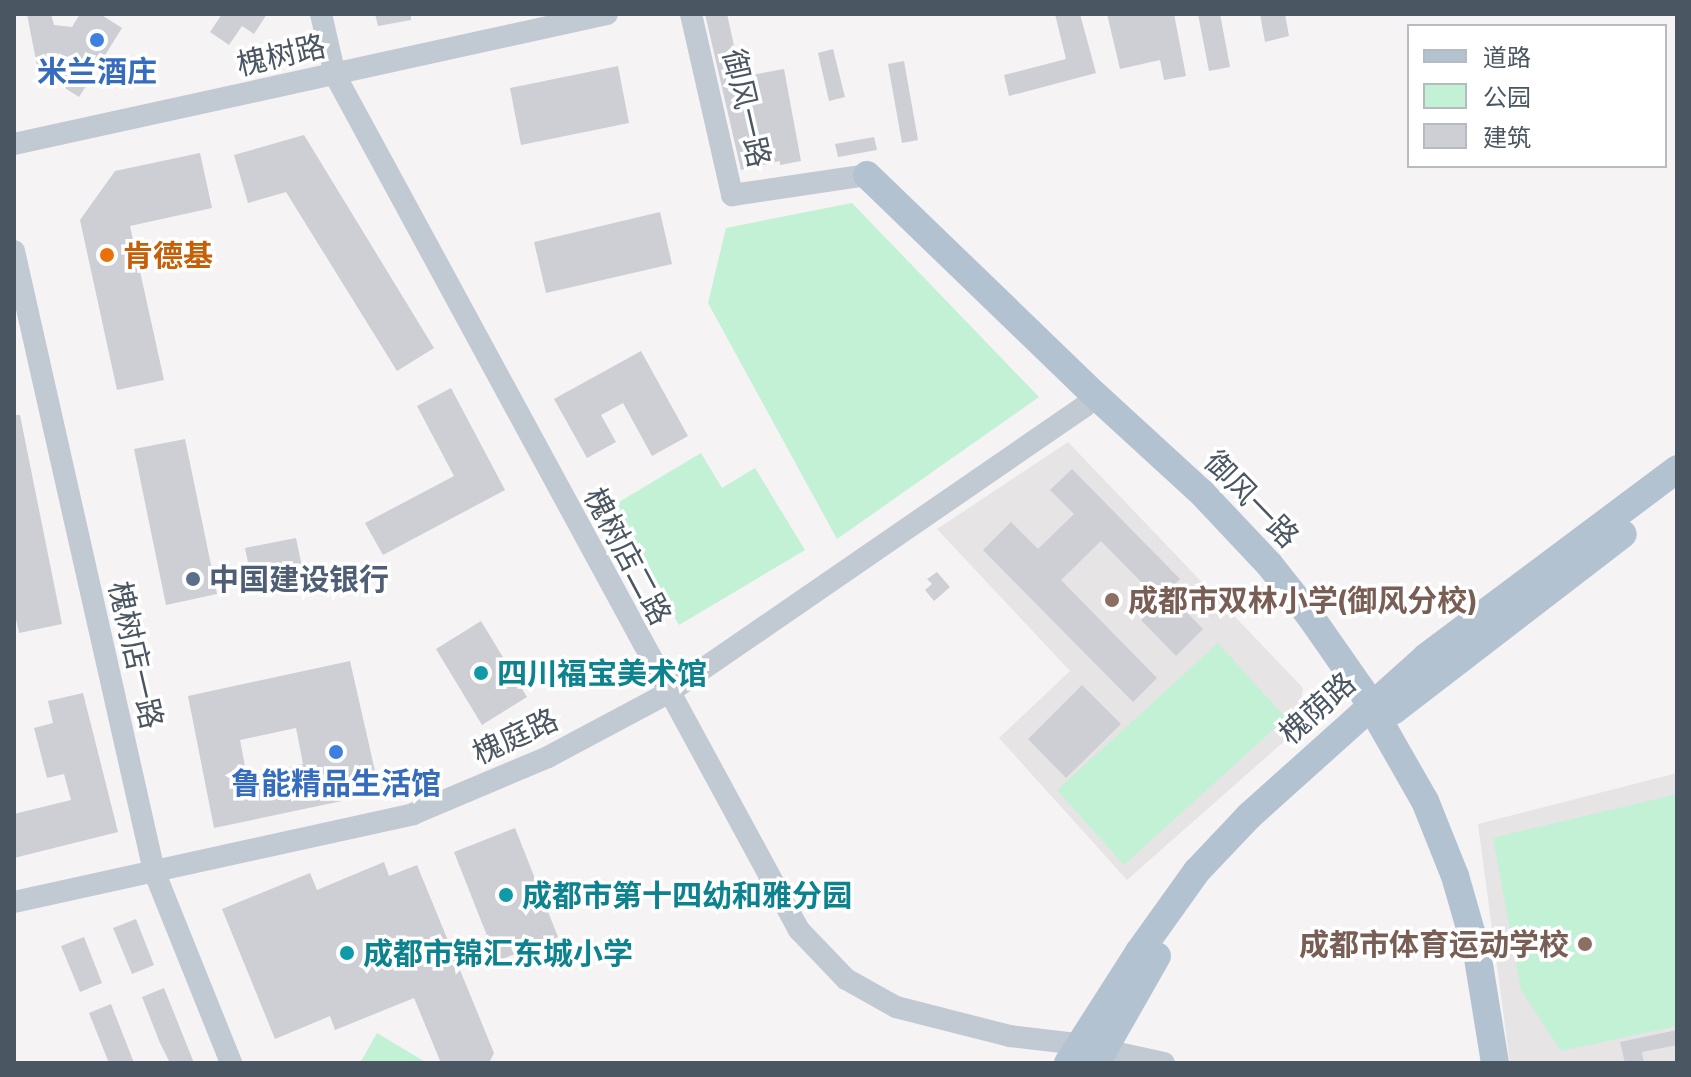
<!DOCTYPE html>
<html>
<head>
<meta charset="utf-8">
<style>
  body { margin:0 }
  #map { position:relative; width:1691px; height:1077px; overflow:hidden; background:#f5f3f3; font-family:"Titillium Web","Noto Sans SC",sans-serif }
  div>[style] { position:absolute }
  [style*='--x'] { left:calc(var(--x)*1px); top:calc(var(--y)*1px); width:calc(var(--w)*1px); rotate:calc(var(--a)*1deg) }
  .education>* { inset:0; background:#e6e4e5 }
  .green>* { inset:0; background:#c3f1d5 }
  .building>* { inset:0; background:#cdcfd5 }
  .minor>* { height:22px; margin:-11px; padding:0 11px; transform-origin:11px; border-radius:11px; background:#c1cad2 }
  .major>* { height:28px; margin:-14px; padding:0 14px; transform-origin:14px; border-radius:14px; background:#b3c2d1 }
  .dots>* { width:22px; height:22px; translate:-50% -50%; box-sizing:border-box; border:4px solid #fff; border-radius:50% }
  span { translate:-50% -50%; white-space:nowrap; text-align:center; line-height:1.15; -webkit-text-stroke:7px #fff; paint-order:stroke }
  .street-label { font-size:30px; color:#4a5661 }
  .shop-label { font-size:30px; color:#366cbe; font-weight:700 }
  .food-label { font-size:30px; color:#c56008; font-weight:700 }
  .left { translate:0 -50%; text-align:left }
  .service-label { font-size:30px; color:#4e5e75; font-weight:700 }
  .education-label { font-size:30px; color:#785e54; font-weight:700 }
  .right { translate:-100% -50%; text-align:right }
  .culture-label { font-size:30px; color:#0d838f; font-weight:700 }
  .frame { position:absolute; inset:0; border:16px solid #4a5661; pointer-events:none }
  .legend { position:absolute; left:1407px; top:24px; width:260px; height:144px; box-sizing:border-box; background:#fff; border:2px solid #b7bbc0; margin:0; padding:10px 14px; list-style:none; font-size:24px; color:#4a5661 }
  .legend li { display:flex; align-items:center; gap:16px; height:40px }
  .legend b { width:40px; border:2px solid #b7bbc0 }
</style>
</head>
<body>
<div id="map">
  <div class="education">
    <div style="clip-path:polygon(1068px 442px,1303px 688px,1297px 730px,1127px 880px,999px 738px,1070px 671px,937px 529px)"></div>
    <div style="clip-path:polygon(1677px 773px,1677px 1063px,1510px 1063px,1478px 824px)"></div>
  </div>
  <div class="green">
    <div style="clip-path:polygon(852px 203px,1039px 397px,837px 539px,708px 303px,726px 228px)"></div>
    <div style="clip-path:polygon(701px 453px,722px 488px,755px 468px,805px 550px,679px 625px,609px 508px)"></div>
    <div style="clip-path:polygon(1218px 643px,1286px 718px,1124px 865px,1057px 790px)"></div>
    <div style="clip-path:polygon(1677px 794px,1677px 1026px,1561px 1051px,1521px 990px,1493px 838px)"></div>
    <div style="clip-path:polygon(377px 1033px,427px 1063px,360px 1063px)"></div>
  </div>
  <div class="building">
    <div style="clip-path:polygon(27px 14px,51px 14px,54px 25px,72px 27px,80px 14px,100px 14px,122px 28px,79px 97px,38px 71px)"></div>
    <div style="clip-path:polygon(222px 14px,267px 14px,254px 34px,242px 26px,229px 45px,210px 32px)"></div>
    <div style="clip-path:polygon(375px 14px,411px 14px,411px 20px,378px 26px)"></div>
    <div style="clip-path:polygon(705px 14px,727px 14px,741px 77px,784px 69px,801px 161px,780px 165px,780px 161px,741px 170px)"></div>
    <div style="clip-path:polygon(1055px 14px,1080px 14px,1096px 73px,1009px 96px,1004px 75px,1066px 59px)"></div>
    <div style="clip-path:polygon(1107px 14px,1174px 14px,1186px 76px,1164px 80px,1160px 60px,1120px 69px)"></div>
    <div style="clip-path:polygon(1198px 14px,1220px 14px,1230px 67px,1209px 71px)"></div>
    <div style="clip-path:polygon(1260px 14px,1285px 14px,1289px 36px,1265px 42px)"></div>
    <div style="clip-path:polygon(833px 49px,845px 97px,829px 101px,818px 53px)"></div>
    <div style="clip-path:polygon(904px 61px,918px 140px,902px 143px,888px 64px)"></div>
    <div style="clip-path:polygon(618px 66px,629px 123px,521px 145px,510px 88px)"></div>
    <div style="clip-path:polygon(304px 135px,434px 348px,397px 371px,286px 192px,248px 203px,234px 155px)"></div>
    <div style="clip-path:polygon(874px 137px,877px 150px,838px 157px,835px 144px)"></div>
    <div style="clip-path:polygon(200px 153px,212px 208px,130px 226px,164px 380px,117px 390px,80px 220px,115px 171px)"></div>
    <div style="clip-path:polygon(660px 212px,672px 264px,546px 293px,534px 242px)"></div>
    <div style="clip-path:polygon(641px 351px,688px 436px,652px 456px,623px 403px,601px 415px,616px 442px,587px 458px,554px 399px)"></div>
    <div style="clip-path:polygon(451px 388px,505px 490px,383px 555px,365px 523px,454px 476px,417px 406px)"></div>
    <div style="clip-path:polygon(14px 415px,20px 415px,62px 624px,19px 633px,14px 610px)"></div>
    <div style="clip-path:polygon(185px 439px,217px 594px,166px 605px,134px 449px)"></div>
    <div style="clip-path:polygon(1072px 469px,1180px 579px,1167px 592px,1203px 629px,1176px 656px,1141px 620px,1160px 601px,1101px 541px,1061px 580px,1157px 678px,1133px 702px,983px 550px,1011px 522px,1038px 549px,1074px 514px,1050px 490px)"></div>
    <div style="clip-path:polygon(296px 538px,304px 576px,253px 587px,245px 548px)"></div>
    <div style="clip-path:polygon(937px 572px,950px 587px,934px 601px,925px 590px,932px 584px,927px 579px)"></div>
    <div style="clip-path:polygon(481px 621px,527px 697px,482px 725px,436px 649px)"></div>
    <div style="clip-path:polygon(evenodd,350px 661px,380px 793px,214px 828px,188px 696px,350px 661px,296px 728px,303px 764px,247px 777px,240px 740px,296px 728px)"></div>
    <div style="clip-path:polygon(1082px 685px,1121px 724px,1066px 778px,1028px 739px)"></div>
    <div style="clip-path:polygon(83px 693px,118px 832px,14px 858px,14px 814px,71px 800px,64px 774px,47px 778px,34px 728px,53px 723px,48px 701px)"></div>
    <div style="clip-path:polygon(515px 828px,558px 937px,497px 961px,454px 852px)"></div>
    <div style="clip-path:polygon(384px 862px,389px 876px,417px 865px,494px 1053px,489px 1063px,441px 1063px,414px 998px,335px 1030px,330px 1016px,275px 1039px,222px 909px,310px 873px,317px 890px)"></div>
    <div style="clip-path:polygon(136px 919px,154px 965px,132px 974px,113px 928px)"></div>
    <div style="clip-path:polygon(84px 937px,102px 983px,80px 992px,61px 946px)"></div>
    <div style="clip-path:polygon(164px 988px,194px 1063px,170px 1063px,160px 1043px,142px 997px)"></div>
    <div style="clip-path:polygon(111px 1004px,129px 1050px,134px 1063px,109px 1063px,89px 1013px)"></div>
    <div style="clip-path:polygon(1677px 1030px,1677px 1045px,1642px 1052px,1644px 1063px,1625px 1063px,1620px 1042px)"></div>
  </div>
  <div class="minor">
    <div style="--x:321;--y:14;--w:63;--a:77.1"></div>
    <div style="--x:335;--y:75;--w:973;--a:61.51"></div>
    <div style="--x:799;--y:930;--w:68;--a:46.2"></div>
    <div style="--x:846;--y:979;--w:57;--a:29.2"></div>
    <div style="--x:896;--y:1007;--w:118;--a:14.3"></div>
    <div style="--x:1010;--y:1036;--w:67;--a:6.8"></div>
    <div style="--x:1077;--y:1044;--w:89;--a:12.3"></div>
    <div style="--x:691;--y:14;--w:186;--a:77.2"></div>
    <div style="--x:732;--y:195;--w:136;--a:-8.4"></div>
    <div style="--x:14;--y:144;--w:607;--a:-12.37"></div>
    <div style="--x:14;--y:251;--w:636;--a:77.28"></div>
    <div style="--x:154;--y:871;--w:207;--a:68.1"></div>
    <div style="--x:14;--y:902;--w:409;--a:-12.4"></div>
    <div style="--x:413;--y:814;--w:147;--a:-22.9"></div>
    <div style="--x:548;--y:757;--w:136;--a:-28.1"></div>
    <div style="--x:668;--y:693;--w:506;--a:-34.54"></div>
    <div style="--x:1085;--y:406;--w:15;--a:-48"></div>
  </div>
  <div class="major">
    <div style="--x:867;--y:175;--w:317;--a:44"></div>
    <div style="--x:1095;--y:395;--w:145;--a:42.5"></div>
    <div style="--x:1202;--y:493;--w:98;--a:46.7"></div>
    <div style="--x:1269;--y:564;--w:66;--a:51.7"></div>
    <div style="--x:1310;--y:616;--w:89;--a:55.1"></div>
    <div style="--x:1361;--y:689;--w:129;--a:60.3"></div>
    <div style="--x:1425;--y:801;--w:81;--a:68.2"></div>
    <div style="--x:1455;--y:876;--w:79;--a:73.9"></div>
    <div style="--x:1477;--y:952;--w:112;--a:80.8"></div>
    <div style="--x:1393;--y:711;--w:290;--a:-37.6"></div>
    <div style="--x:1068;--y:1063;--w:132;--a:-57.4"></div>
    <div style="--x:1139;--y:952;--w:100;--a:-54.4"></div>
    <div style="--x:1197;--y:871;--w:76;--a:-46.6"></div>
    <div style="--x:1249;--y:816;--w:238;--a:-41.9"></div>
    <div style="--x:1426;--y:657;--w:314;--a:-36.8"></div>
    <div style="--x:1096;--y:1063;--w:123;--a:-60.3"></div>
  </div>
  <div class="dots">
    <div style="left:97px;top:40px;background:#3f7fe0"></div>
    <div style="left:107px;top:255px;background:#e8710a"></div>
    <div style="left:193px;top:579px;background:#5c6f8a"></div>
    <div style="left:1112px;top:600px;background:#8d6e63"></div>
    <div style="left:481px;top:673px;background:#0f9aa8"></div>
    <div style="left:336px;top:752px;background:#3f7fe0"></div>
    <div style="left:506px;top:895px;background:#0f9aa8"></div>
    <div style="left:1585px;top:944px;background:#8d6e63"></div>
    <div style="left:347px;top:953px;background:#0f9aa8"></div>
  </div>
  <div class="street-label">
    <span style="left:281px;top:55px;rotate:-13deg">槐树路</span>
    <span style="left:747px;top:108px;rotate:77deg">御风一路</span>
    <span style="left:1252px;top:499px;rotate:46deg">御风一路</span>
    <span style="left:628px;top:556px;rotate:62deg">槐树店二路</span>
    <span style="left:136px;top:655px;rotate:77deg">槐树店一路</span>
    <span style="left:1317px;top:708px;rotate:-42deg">槐荫路</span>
    <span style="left:515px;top:736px;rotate:-25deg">槐庭路</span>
  </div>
  <div class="shop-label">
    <span style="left:97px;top:71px">米兰酒庄</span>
    <span style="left:336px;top:783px">鲁能精品生活馆</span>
  </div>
  <div class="food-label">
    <span class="left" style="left:123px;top:255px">肯德基</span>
  </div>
  <div class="service-label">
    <span class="left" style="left:209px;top:579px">中国建设银行</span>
  </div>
  <div class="education-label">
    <span class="left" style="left:1128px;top:600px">成都市双林小学(御风分校)</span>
    <span class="right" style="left:1569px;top:944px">成都市体育运动学校</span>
  </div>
  <div class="culture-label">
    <span class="left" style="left:497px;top:673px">四川福宝美术馆</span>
    <span class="left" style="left:522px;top:895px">成都市第十四幼和雅分园</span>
    <span class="left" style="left:363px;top:953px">成都市锦汇东城小学</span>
  </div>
  <div class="frame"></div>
  <ul class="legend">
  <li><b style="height:10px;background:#b3c2d1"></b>道路</li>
  <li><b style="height:22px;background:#c3f1d5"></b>公园</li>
  <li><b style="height:22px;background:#cdcfd5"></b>建筑</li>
  </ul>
</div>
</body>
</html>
